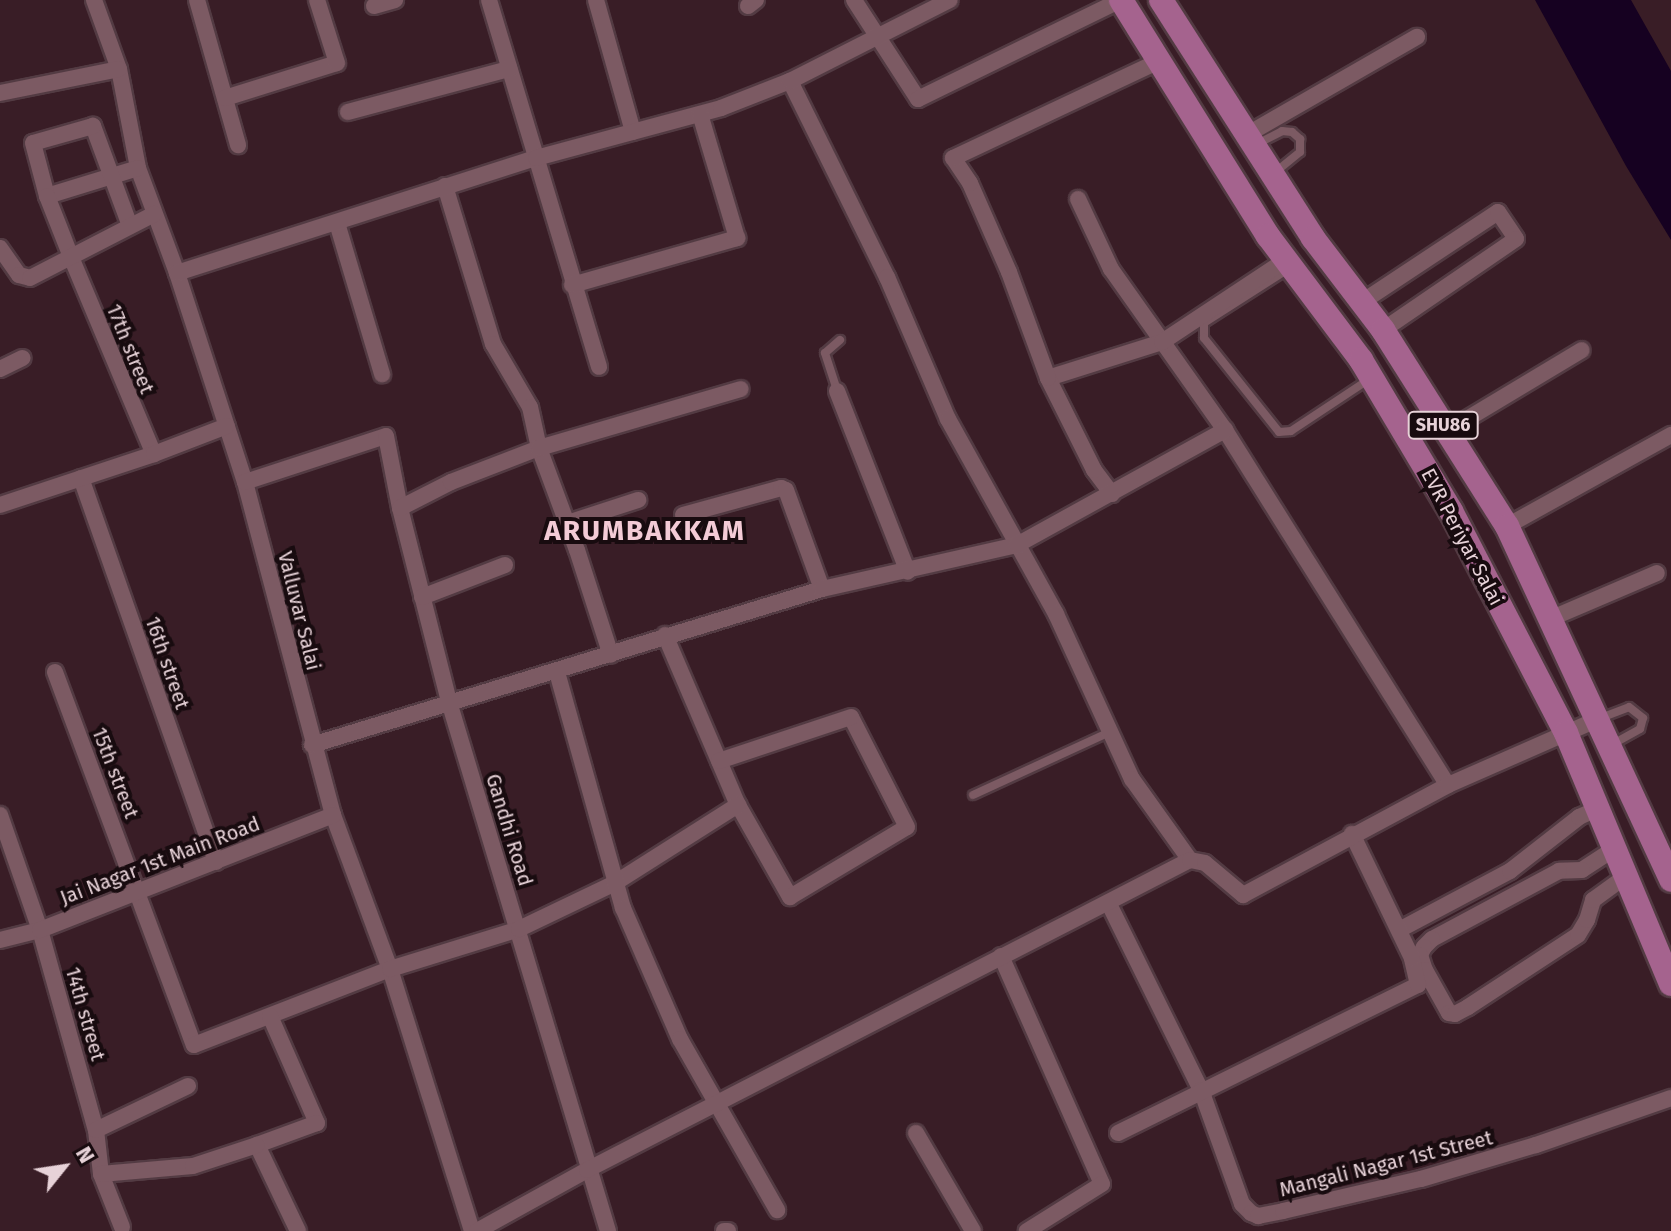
<!DOCTYPE html>
<html>
<head>
<meta charset="utf-8">
<style>
  body { margin:0 }
  #map { position:relative; width:1671px; height:1231px; overflow:hidden; background:#391d26; font-family:"Fira Sans",sans-serif }
  div>[style] { position:absolute }
  [style*='--x'] { left:calc(var(--x)*1px); top:calc(var(--y)*1px); width:calc(var(--w)*1px); rotate:calc(var(--a)*1deg) }
  .water>* { inset:0; background:#160121 }
  .roads { filter:drop-shadow(2px 0 #533b43) drop-shadow(-2px 0 #533b43) drop-shadow(0 2px #533b43) drop-shadow(0 -2px #533b43) }
  .service>* { height:8px; margin:-4px; padding:0 4px; transform-origin:4px; border-radius:4px; background:#7c5a63 }
  .minor>* { height:16px; margin:-8px; padding:0 8px; transform-origin:8px; border-radius:8px; background:#7c5a63 }
  .primary>* { height:24px; margin:-12px; padding:0 12px; transform-origin:12px; border-radius:12px; background:#a5638e }
  span { translate:-50% -50%; white-space:nowrap; text-align:center; line-height:1.15; -webkit-text-stroke:8px #180b0f; paint-order:stroke }
  .shield-label span { padding:2px 6px; background:#180b0f; border:2px solid; border-radius:6px; -webkit-text-stroke-width:0 }
  .shield-label { font-size:18px; color:#e7d2d8; font-weight:700 }
  .street-label { font-size:20px; color:#e7d2d8 }
  .district-label { font-size:28px; color:#f3cbd6; font-weight:700; letter-spacing:2px }
  .north { position:absolute; left:24px; top:1127px; width:80px; height:80px; -webkit-text-stroke:6px #180b0f; paint-order:stroke; rotate:60deg; font-size:22px; font-weight:700; line-height:32px; text-align:center; color:#e7d2d8 }
  .north::after { content:''; display:block; margin:auto; width:28px; height:36px; background:#e7d2d8; clip-path:polygon(50% 0,100% 100%,50% 72%,0 100%) }
</style>
</head>
<body>
<div id="map">
  <div class="water">
    <div style="clip-path:polygon(1535px 0,1631px 0,1671px 71px,1671px 240px,1626px 166px)"></div>
  </div>
  <div class="roads">
    <div class="service">
      <div style="--x:1255;--y:145;--w:30;--a:-27"></div>
      <div style="--x:1282;--y:131;--w:10;--a:6"></div>
      <div style="--x:1292;--y:132;--w:11;--a:41"></div>
      <div style="--x:1300;--y:139;--w:13;--a:90"></div>
      <div style="--x:1300;--y:152;--w:33;--a:141"></div>
      <div style="--x:1290;--y:268;--w:102;--a:147.4"></div>
      <div style="--x:1204;--y:323;--w:15;--a:90"></div>
      <div style="--x:1204;--y:338;--w:120;--a:51.4"></div>
      <div style="--x:1279;--y:432;--w:12;--a:-5"></div>
      <div style="--x:1291;--y:431;--w:96;--a:-33.5"></div>
      <div style="--x:837;--y:390;--w:39;--a:-108"></div>
      <div style="--x:825;--y:353;--w:20;--a:-41"></div>
      <div style="--x:1598;--y:719;--w:33;--a:-21"></div>
      <div style="--x:1629;--y:707;--w:18;--a:38"></div>
      <div style="--x:1643;--y:718;--w:11;--a:105"></div>
      <div style="--x:1640;--y:729;--w:31;--a:151"></div>
      <div style="--x:973;--y:795;--w:151;--a:-24.7"></div>
    </div>
    <div class="minor">
      <div style="--x:94;--y:0;--w:73;--a:70.1"></div>
      <div style="--x:119;--y:69;--w:101;--a:79.1"></div>
      <div style="--x:138;--y:168;--w:112;--a:69.6"></div>
      <div style="--x:177;--y:273;--w:220;--a:72"></div>
      <div style="--x:245;--y:482;--w:344;--a:75.2"></div>
      <div style="--x:333;--y:815;--w:164;--a:69.7"></div>
      <div style="--x:390;--y:969;--w:275;--a:72.6"></div>
      <div style="--x:197;--y:0;--w:151;--a:74.2"></div>
      <div style="--x:489;--y:0;--w:383;--a:73.3"></div>
      <div style="--x:596;--y:0;--w:137;--a:74.3"></div>
      <div style="--x:854;--y:0;--w:118;--a:57.1"></div>
      <div style="--x:918;--y:99;--w:226;--a:-26"></div>
      <div style="--x:374;--y:6;--w:22;--a:-16"></div>
      <div style="--x:748;--y:6;--w:10;--a:-37"></div>
      <div style="--x:790;--y:81;--w:219;--a:63.7"></div>
      <div style="--x:887;--y:277;--w:155;--a:66.8"></div>
      <div style="--x:948;--y:419;--w:223;--a:61"></div>
      <div style="--x:1056;--y:614;--w:182;--a:65.3"></div>
      <div style="--x:1132;--y:779;--w:100;--a:54.4"></div>
      <div style="--x:0;--y:93;--w:121;--a:-11.4"></div>
      <div style="--x:225;--y:98;--w:117;--a:-17.4"></div>
      <div style="--x:337;--y:63;--w:66;--a:-107.6"></div>
      <div style="--x:348;--y:112;--w:167;--a:-15"></div>
      <div style="--x:1248;--y:134;--w:195;--a:-29.9"></div>
      <div style="--x:445;--y:186;--w:165;--a:73.1"></div>
      <div style="--x:493;--y:344;--w:73;--a:59.6"></div>
      <div style="--x:530;--y:407;--w:42;--a:77.6"></div>
      <div style="--x:539;--y:448;--w:109;--a:69.6"></div>
      <div style="--x:577;--y:550;--w:110;--a:72.1"></div>
      <div style="--x:47;--y:196;--w:95;--a:-17.1"></div>
      <div style="--x:1078;--y:199;--w:77;--a:64.8"></div>
      <div style="--x:1111;--y:269;--w:197;--a:54.7"></div>
      <div style="--x:1225;--y:430;--w:419;--a:57.9"></div>
      <div style="--x:337;--y:223;--w:158;--a:73.4"></div>
      <div style="--x:130;--y:226;--w:107;--a:-110.3"></div>
      <div style="--x:93;--y:126;--w:62;--a:164.2"></div>
      <div style="--x:33;--y:143;--w:55;--a:75.2"></div>
      <div style="--x:47;--y:196;--w:66;--a:68.5"></div>
      <div style="--x:71;--y:257;--w:214;--a:67.2"></div>
      <div style="--x:0;--y:248;--w:33;--a:55"></div>
      <div style="--x:19;--y:275;--w:11;--a:15"></div>
      <div style="--x:30;--y:278;--w:140;--a:-27.3"></div>
      <div style="--x:177;--y:273;--w:377;--a:-17.8"></div>
      <div style="--x:536;--y:158;--w:192;--a:-15.1"></div>
      <div style="--x:721;--y:108;--w:74;--a:-21.4"></div>
      <div style="--x:790;--y:81;--w:179;--a:-26.9"></div>
      <div style="--x:572;--y:285;--w:172;--a:-15.9"></div>
      <div style="--x:737;--y:238;--w:129;--a:-106.6"></div>
      <div style="--x:1362;--y:302;--w:163;--a:-33.5"></div>
      <div style="--x:1498;--y:212;--w:32;--a:56"></div>
      <div style="--x:1516;--y:239;--w:161;--a:145.6"></div>
      <div style="--x:0;--y:369;--w:25;--a:-26"></div>
      <div style="--x:1048;--y:378;--w:120;--a:-17.5"></div>
      <div style="--x:1162;--y:342;--w:149;--a:-33.5"></div>
      <div style="--x:837;--y:391;--w:194;--a:68.6"></div>
      <div style="--x:1447;--y:431;--w:157;--a:-31"></div>
      <div style="--x:81;--y:478;--w:407;--a:70.6"></div>
      <div style="--x:245;--y:482;--w:148;--a:-18.1"></div>
      <div style="--x:386;--y:436;--w:73;--a:79"></div>
      <div style="--x:400;--y:508;--w:203;--a:75.8"></div>
      <div style="--x:450;--y:705;--w:549;--a:73.28"></div>
      <div style="--x:1112;--y:494;--w:30;--a:-127"></div>
      <div style="--x:1094;--y:470;--w:103;--a:-116.6"></div>
      <div style="--x:1048;--y:378;--w:113;--a:-110.2"></div>
      <div style="--x:1009;--y:272;--w:97;--a:-113.7"></div>
      <div style="--x:970;--y:183;--w:30;--a:-124"></div>
      <div style="--x:953;--y:158;--w:228;--a:-25.2"></div>
      <div style="--x:0;--y:505;--w:162;--a:-18.3"></div>
      <div style="--x:154;--y:454;--w:78;--a:-21"></div>
      <div style="--x:400;--y:508;--w:57;--a:-27"></div>
      <div style="--x:451;--y:482;--w:94;--a:-21.1"></div>
      <div style="--x:539;--y:448;--w:210;--a:-16.3"></div>
      <div style="--x:683;--y:515;--w:102;--a:-15.4"></div>
      <div style="--x:781;--y:488;--w:5;--a:22"></div>
      <div style="--x:786;--y:490;--w:105;--a:70"></div>
      <div style="--x:567;--y:523;--w:75;--a:-17.9"></div>
      <div style="--x:1507;--y:526;--w:188;--a:-29"></div>
      <div style="--x:422;--y:597;--w:89;--a:-21.1"></div>
      <div style="--x:1552;--y:618;--w:114;--a:-23.2"></div>
      <div style="--x:665;--y:635;--w:185;--a:66.8"></div>
      <div style="--x:738;--y:805;--w:106;--a:60.5"></div>
      <div style="--x:790;--y:897;--w:136;--a:-30.9"></div>
      <div style="--x:907;--y:827;--w:123;--a:-117"></div>
      <div style="--x:851;--y:717;--w:139;--a:161.6"></div>
      <div style="--x:55;--y:672;--w:398;--a:69.6"></div>
      <div style="--x:194;--y:1045;--w:210;--a:-21.2"></div>
      <div style="--x:390;--y:969;--w:135;--a:-17.2"></div>
      <div style="--x:519;--y:929;--w:106;--a:-25.6"></div>
      <div style="--x:615;--y:883;--w:146;--a:-32.4"></div>
      <div style="--x:557;--y:672;--w:245;--a:74.4"></div>
      <div style="--x:623;--y:908;--w:143;--a:66.5"></div>
      <div style="--x:680;--y:1039;--w:197;--a:60.4"></div>
      <div style="--x:312;--y:745;--w:533;--a:-17.01"></div>
      <div style="--x:822;--y:589;--w:200;--a:-12.7"></div>
      <div style="--x:1017;--y:545;--w:238;--a:-28.9"></div>
      <div style="--x:0;--y:815;--w:122;--a:70.8"></div>
      <div style="--x:40;--y:930;--w:208;--a:74.4"></div>
      <div style="--x:96;--y:1130;--w:44;--a:83.5"></div>
      <div style="--x:101;--y:1174;--w:57;--a:68.4"></div>
      <div style="--x:1614;--y:849;--w:38;--a:147"></div>
      <div style="--x:1582;--y:870;--w:23;--a:178"></div>
      <div style="--x:1559;--y:871;--w:144;--a:151.8"></div>
      <div style="--x:1432;--y:939;--w:11;--a:135"></div>
      <div style="--x:1424;--y:947;--w:9;--a:117"></div>
      <div style="--x:1420;--y:955;--w:16;--a:72"></div>
      <div style="--x:1425;--y:970;--w:49;--a:60.8"></div>
      <div style="--x:1449;--y:1013;--w:6;--a:9"></div>
      <div style="--x:1455;--y:1014;--w:15;--a:-28"></div>
      <div style="--x:1468;--y:1007;--w:131;--a:-33.2"></div>
      <div style="--x:1578;--y:935;--w:17;--a:-59"></div>
      <div style="--x:1587;--y:920;--w:21;--a:-73"></div>
      <div style="--x:1593;--y:900;--w:41;--a:-36"></div>
      <div style="--x:1109;--y:904;--w:208;--a:63.7"></div>
      <div style="--x:1201;--y:1090;--w:121;--a:70.2"></div>
      <div style="--x:1242;--y:1204;--w:13;--a:45"></div>
      <div style="--x:1251;--y:1213;--w:8;--a:23"></div>
      <div style="--x:1258;--y:1216;--w:25;--a:-11"></div>
      <div style="--x:1283;--y:1211;--w:142;--a:-13.1"></div>
      <div style="--x:1421;--y:1179;--w:120;--a:-16.5"></div>
      <div style="--x:1536;--y:1145;--w:143;--a:-19.2"></div>
      <div style="--x:1399;--y:930;--w:126;--a:-28"></div>
      <div style="--x:1510;--y:871;--w:88;--a:-38"></div>
      <div style="--x:1579;--y:817;--w:24;--a:-24"></div>
      <div style="--x:0;--y:940;--w:41;--a:-14"></div>
      <div style="--x:40;--y:930;--w:315;--a:-21.4"></div>
      <div style="--x:1001;--y:956;--w:249;--a:66.1"></div>
      <div style="--x:1102;--y:1184;--w:89;--a:147.9"></div>
      <div style="--x:270;--y:1016;--w:117;--a:66.3"></div>
      <div style="--x:317;--y:1123;--w:64;--a:159.9"></div>
      <div style="--x:257;--y:1145;--w:95;--a:64.5"></div>
      <div style="--x:96;--y:1130;--w:102;--a:-25.6"></div>
      <div style="--x:916;--y:1133;--w:113;--a:59.8"></div>
      <div style="--x:1118;--y:1133;--w:335;--a:-26.3"></div>
      <div style="--x:1418;--y:985;--w:28;--a:-103"></div>
      <div style="--x:1412;--y:958;--w:138;--a:-115.8"></div>
      <div style="--x:101;--y:1174;--w:92;--a:-5"></div>
      <div style="--x:193;--y:1166;--w:67;--a:-18.2"></div>
      <div style="--x:477;--y:1231;--w:126;--a:-29"></div>
      <div style="--x:587;--y:1170;--w:678;--a:-27.21"></div>
      <div style="--x:1190;--y:860;--w:15;--a:11"></div>
      <div style="--x:1205;--y:863;--w:50;--a:40.1"></div>
      <div style="--x:1243;--y:895;--w:233;--a:-28.2"></div>
      <div style="--x:1448;--y:785;--w:164;--a:-23.7"></div>
      <div style="--x:724;--y:1231;--w:4;--a:0"></div>
    </div>
    <div class="primary">
      <div style="--x:1121;--y:0;--w:278;--a:58.1"></div>
      <div style="--x:1268;--y:236;--w:155;--a:53.1"></div>
      <div style="--x:1361;--y:360;--w:176;--a:59.2"></div>
      <div style="--x:1451;--y:511;--w:250;--a:62.6"></div>
      <div style="--x:1566;--y:733;--w:272;--a:67.3"></div>
      <div style="--x:1161;--y:0;--w:282;--a:57.4"></div>
      <div style="--x:1313;--y:238;--w:116;--a:52.7"></div>
      <div style="--x:1383;--y:330;--w:232;--a:57.7"></div>
      <div style="--x:1507;--y:526;--w:390;--a:65.1"></div>
    </div>
  </div>
  <div class="shield-label">
    <span style="left:1443px;top:425px">SHU86</span>
  </div>
  <div class="street-label">
    <span style="left:130px;top:349px;rotate:68deg">17th street</span>
    <span style="left:1462px;top:537px;rotate:62deg">EVR Periyar Salai</span>
    <span style="left:299px;top:611px;rotate:76deg">Valluvar Salai</span>
    <span style="left:167px;top:663px;rotate:71deg">16th street</span>
    <span style="left:115px;top:773px;rotate:69deg">15th street</span>
    <span style="left:509px;top:830px;rotate:73deg">Gandhi Road</span>
    <span style="left:160px;top:861px;rotate:-21deg">Jai Nagar 1st Main Road</span>
    <span style="left:85px;top:1014px;rotate:74deg">14th street</span>
    <span style="left:1386px;top:1164px;rotate:-14deg">Mangali Nagar 1st Street</span>
  </div>
  <div class="district-label">
    <span style="left:645px;top:531px">ARUMBAKKAM</span>
  </div>
  <div class="north">N</div>
</div>
</body>
</html>
